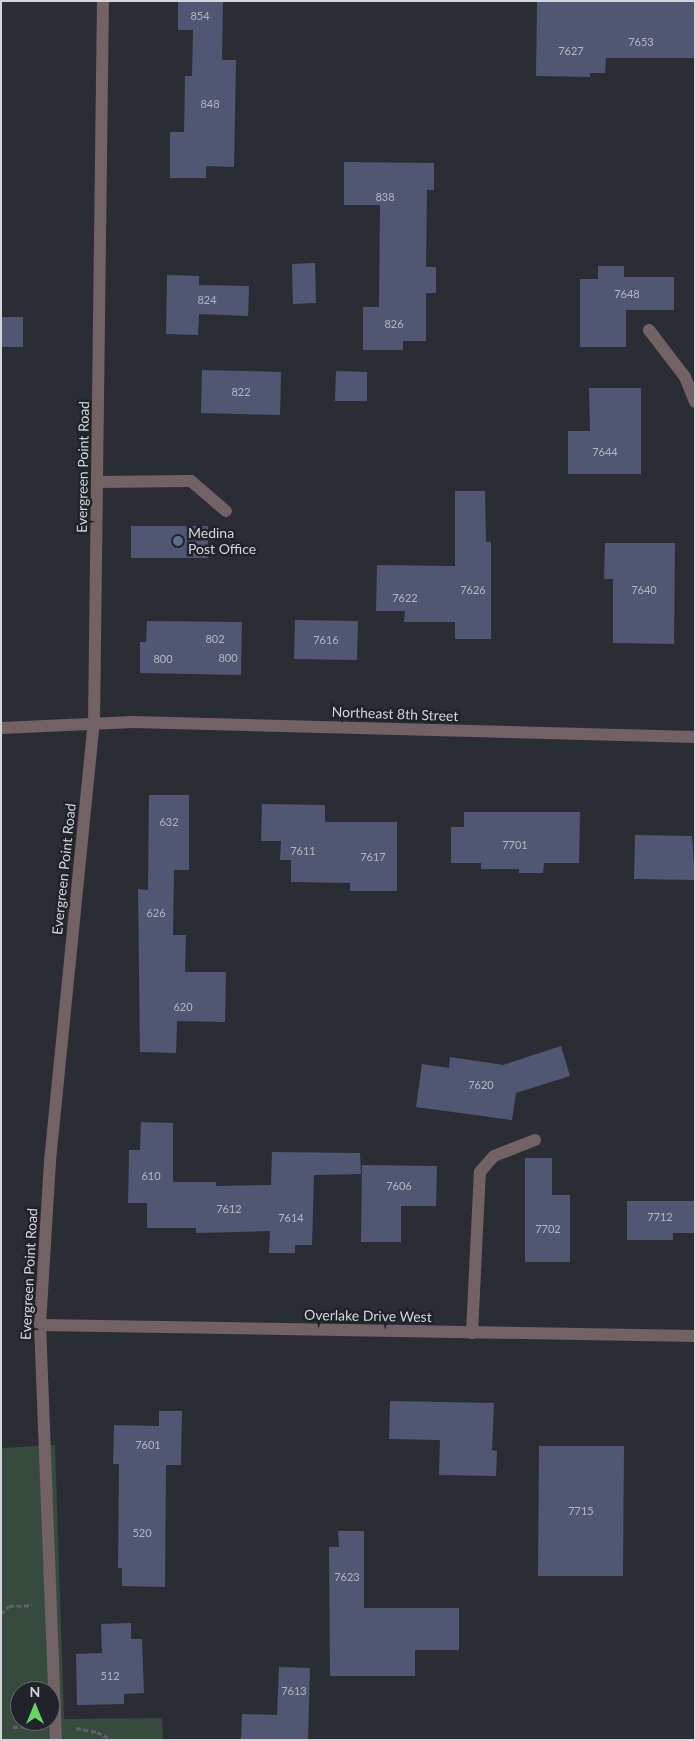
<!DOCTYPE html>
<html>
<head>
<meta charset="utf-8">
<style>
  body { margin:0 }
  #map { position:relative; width:696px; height:1741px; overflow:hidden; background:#2b2d34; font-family:Lato,sans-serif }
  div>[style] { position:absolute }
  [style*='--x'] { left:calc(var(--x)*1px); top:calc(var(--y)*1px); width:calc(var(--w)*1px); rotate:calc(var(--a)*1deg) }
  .green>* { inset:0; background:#364a3e }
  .building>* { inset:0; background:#515773 }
  .path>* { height:3px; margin-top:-1.5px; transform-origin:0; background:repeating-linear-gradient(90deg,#5f6167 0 5px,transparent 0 7.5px) }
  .minor>* { height:12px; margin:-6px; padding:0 6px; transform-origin:6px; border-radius:6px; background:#726266 }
  .dots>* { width:14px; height:14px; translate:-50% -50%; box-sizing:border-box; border:2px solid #21232a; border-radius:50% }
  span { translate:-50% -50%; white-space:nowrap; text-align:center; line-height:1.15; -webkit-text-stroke:5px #21232a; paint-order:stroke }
  .number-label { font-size:11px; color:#b3b6c0 }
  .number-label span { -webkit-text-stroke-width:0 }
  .street-label { font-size:14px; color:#d4d5da }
  .poi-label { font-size:14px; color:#d4d5da }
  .left { translate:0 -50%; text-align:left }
  .frame { position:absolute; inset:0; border:2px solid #d4d5da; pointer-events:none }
  .north { position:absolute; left:10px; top:1681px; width:50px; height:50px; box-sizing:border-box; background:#21232a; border:1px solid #696a70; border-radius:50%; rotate:0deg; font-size:14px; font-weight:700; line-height:20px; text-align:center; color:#d4d5da }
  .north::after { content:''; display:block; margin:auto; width:18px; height:22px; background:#68d465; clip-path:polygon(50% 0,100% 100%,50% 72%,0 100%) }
</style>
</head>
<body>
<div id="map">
  <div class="green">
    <div style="clip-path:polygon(evenodd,55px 1445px,64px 1719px,162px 1718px,163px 1740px,1px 1740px,1px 1448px,55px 1445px,20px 1691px,50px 1691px,50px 1721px,20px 1721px,20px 1691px)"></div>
  </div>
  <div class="building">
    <div style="clip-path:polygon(178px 1px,223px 1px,222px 60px,236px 60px,234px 167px,206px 166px,206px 178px,170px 178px,170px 132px,184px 132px,185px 76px,192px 76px,193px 30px,178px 30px)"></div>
    <div style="clip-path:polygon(537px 1px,695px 1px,695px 58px,606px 58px,605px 73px,590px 73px,590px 77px,536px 76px)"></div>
    <div style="clip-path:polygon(344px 162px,434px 163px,434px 190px,427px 190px,426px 267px,436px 267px,436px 293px,426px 293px,426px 341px,403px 341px,403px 350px,363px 350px,363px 307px,379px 307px,380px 205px,344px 205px)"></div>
    <div style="clip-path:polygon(315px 263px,316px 303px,293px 304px,292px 264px)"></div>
    <div style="clip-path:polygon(598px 266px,624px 266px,624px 277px,674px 277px,674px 310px,626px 310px,626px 347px,580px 347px,580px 279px,598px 279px)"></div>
    <div style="clip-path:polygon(167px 275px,199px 276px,199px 285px,249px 286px,248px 316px,199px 314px,198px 335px,166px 334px)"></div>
    <div style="clip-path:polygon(1px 317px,23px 317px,23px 347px,1px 347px)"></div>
    <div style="clip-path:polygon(202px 370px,281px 372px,280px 415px,201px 413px)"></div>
    <div style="clip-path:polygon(336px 371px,367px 372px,367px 401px,335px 401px)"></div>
    <div style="clip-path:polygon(589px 388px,641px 388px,641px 474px,568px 474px,568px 431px,590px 431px)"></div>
    <div style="clip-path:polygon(455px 491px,485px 491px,486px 542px,491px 542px,491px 639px,455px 639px,455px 622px,404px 622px,405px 611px,376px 611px,377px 565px,455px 566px)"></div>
    <div style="clip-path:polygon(131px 526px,208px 526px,208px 558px,131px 558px)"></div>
    <div style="clip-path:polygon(605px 543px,675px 543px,674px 644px,613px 643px,613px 579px,604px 579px)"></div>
    <div style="clip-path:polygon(295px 620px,358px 621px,357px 660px,294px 659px)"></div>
    <div style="clip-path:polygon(147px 621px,242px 622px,241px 675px,140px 673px,140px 642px,146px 642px)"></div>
    <div style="clip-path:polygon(149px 795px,189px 795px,189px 870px,174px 870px,173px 935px,186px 935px,185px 972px,226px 972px,225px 1022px,177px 1021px,176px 1053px,140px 1052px,138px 889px,148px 890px)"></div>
    <div style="clip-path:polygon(262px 804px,325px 805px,325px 822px,397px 822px,397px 891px,350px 891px,350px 883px,291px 882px,291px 860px,280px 860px,281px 841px,261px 841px)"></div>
    <div style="clip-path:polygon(464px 812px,580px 812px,579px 863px,544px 863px,543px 873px,519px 873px,519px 869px,481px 869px,481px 863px,451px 863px,451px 827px,464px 827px)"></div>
    <div style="clip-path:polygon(635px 835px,692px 836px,695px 880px,634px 879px)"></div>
    <div style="clip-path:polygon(561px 1046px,570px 1076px,516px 1093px,512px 1120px,416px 1107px,422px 1064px,449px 1068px,450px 1057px,503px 1065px)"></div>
    <div style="clip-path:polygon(141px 1122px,173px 1123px,173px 1182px,216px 1182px,216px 1186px,271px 1185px,272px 1152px,360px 1153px,361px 1174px,314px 1175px,312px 1245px,295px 1245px,295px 1253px,269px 1253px,270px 1231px,196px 1233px,196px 1228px,147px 1228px,147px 1203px,128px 1203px,129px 1150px,140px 1150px)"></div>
    <div style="clip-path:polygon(525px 1158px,552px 1158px,552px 1195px,570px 1195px,570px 1262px,525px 1262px)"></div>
    <div style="clip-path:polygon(362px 1165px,437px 1166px,436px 1206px,401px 1206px,401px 1242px,361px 1242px)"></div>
    <div style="clip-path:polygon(627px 1201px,694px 1201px,694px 1233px,673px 1233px,673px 1240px,627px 1240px)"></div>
    <div style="clip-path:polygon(390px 1401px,494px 1403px,492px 1450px,497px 1451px,496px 1476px,439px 1475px,440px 1440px,389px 1439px)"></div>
    <div style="clip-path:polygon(159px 1411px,182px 1411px,181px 1465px,166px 1465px,165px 1587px,122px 1586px,122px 1568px,118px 1568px,119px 1464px,113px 1464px,114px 1425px,159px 1426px)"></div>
    <div style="clip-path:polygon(539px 1446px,624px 1446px,623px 1576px,538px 1576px)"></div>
    <div style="clip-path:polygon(338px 1531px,364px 1531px,364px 1608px,459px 1608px,459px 1650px,415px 1650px,415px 1676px,330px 1676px,329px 1547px,339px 1547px)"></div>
    <div style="clip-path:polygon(131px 1623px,131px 1639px,142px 1639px,144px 1693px,124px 1694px,124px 1704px,77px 1705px,76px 1654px,102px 1653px,101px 1624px)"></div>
    <div style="clip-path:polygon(279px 1667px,310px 1668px,308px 1740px,241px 1740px,242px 1714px,277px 1715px)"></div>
  </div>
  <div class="path">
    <div style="--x:1;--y:1614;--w:11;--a:-45"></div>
    <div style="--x:9;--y:1606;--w:23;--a:-2"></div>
    <div style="--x:13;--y:1727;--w:24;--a:-2"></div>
    <div style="--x:76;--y:1728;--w:21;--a:11"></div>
    <div style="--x:97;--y:1732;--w:18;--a:27"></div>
  </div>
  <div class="minor">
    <div style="--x:649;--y:330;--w:59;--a:52.5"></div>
    <div style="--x:685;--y:377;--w:27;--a:68"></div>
    <div style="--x:98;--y:482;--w:93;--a:-0.6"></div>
    <div style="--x:191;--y:481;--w:46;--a:40.6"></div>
    <div style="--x:1;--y:728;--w:132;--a:-2.6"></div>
    <div style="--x:133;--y:722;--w:562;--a:1.53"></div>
    <div style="--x:40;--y:1325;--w:655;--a:0.96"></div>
    <div style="--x:472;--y:1333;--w:161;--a:-87.2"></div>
    <div style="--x:480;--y:1172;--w:21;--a:-49"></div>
    <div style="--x:494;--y:1156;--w:44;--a:-21.3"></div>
    <div style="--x:56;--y:1740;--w:415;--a:-92.2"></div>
    <div style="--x:40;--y:1325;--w:164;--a:-86.5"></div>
    <div style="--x:50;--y:1161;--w:440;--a:-84.3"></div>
    <div style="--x:94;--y:723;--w:722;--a:-89.29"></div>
  </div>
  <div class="dots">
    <div style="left:178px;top:541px;background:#5c6f8a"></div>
  </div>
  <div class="number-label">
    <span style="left:200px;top:16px">854</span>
    <span style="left:641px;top:42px">7653</span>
    <span style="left:571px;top:51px">7627</span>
    <span style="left:210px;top:104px">848</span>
    <span style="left:385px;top:197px">838</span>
    <span style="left:627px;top:294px">7648</span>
    <span style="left:207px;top:300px">824</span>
    <span style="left:394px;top:324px">826</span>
    <span style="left:241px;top:392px">822</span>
    <span style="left:605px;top:452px">7644</span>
    <span style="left:473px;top:590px">7626</span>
    <span style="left:644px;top:590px">7640</span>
    <span style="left:405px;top:598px">7622</span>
    <span style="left:215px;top:639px">802</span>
    <span style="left:326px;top:640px">7616</span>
    <span style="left:228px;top:658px">800</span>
    <span style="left:163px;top:659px">800</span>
    <span style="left:169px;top:822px">632</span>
    <span style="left:515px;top:845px">7701</span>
    <span style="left:303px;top:851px">7611</span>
    <span style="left:373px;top:857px">7617</span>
    <span style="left:156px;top:913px">626</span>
    <span style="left:183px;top:1007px">620</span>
    <span style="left:481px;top:1085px">7620</span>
    <span style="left:151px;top:1176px">610</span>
    <span style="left:399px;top:1186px">7606</span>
    <span style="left:229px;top:1209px">7612</span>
    <span style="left:660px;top:1217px">7712</span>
    <span style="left:291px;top:1218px">7614</span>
    <span style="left:548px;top:1229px">7702</span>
    <span style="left:148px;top:1445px">7601</span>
    <span style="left:581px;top:1511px">7715</span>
    <span style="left:142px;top:1533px">520</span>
    <span style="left:347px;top:1577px">7623</span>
    <span style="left:110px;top:1676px">512</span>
    <span style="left:294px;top:1691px">7613</span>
  </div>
  <div class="street-label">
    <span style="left:83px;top:467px;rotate:-89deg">Evergreen Point Road</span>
    <span style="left:395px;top:714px;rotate:2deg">Northeast 8th Street</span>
    <span style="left:64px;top:869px;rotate:-84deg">Evergreen Point Road</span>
    <span style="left:29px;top:1274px;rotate:-87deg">Evergreen Point Road</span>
    <span style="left:368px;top:1316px;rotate:1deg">Overlake Drive West</span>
  </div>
  <div class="poi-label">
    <span class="left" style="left:188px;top:541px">Medina<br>Post Office</span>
  </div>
  <div class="frame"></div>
  <div class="north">N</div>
</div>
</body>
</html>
